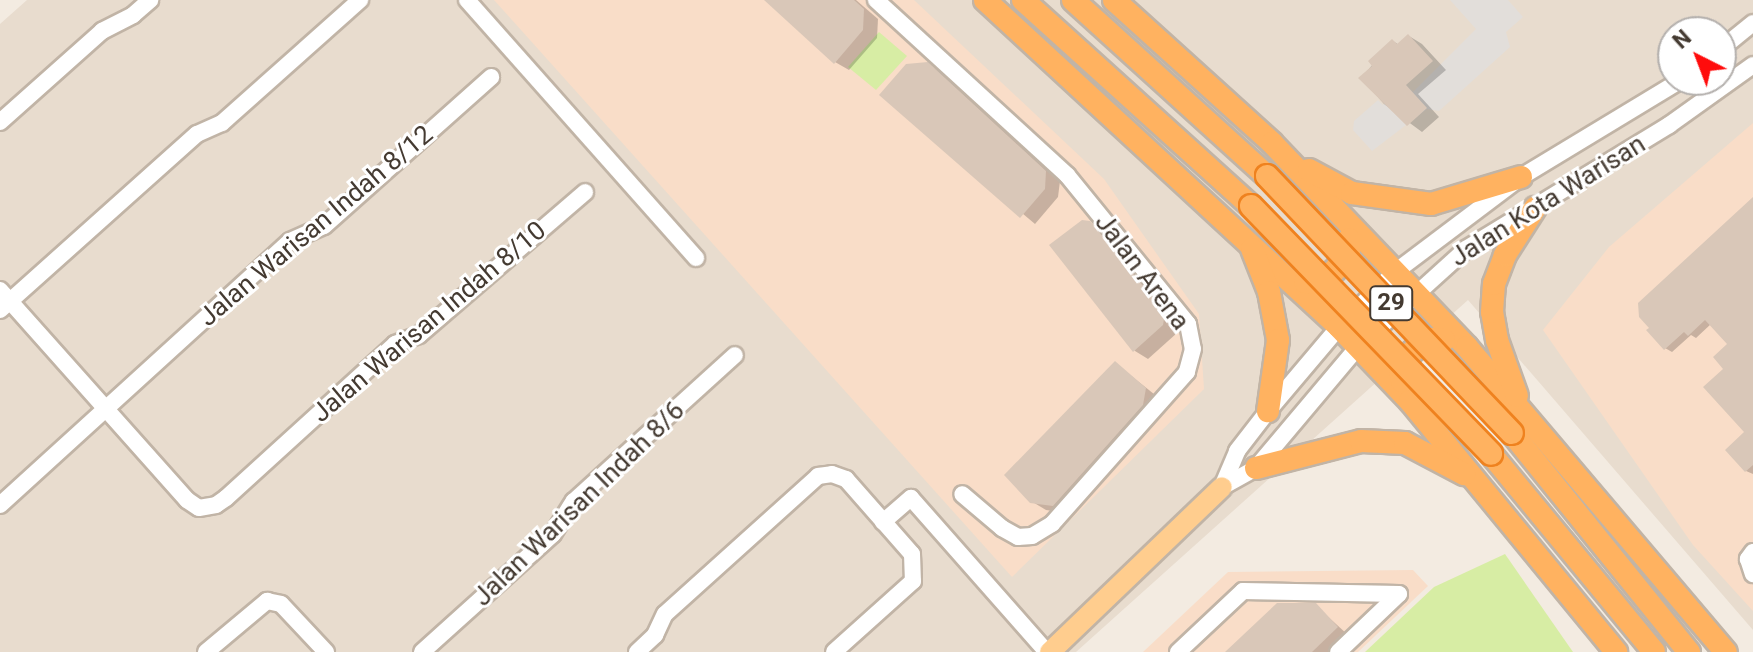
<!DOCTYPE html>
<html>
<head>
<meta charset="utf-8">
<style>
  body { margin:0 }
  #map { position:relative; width:1753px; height:652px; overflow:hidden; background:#f3ebe1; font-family:Roboto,sans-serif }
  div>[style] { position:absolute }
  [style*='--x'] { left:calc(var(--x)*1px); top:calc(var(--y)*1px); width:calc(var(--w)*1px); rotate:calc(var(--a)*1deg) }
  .residential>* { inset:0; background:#e8dcce }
  .commercial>* { inset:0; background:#f9ddc8 }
  .green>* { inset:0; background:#d7eda4 }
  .parking>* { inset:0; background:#e2deda }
  .shadow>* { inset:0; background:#0003 }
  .building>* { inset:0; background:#d9c7b8 }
  .roads { filter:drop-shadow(2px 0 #c1b4a6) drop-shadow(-2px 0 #c1b4a6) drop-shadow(0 2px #c1b4a6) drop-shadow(0 -2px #c1b4a6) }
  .minor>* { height:16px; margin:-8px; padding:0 8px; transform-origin:8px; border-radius:8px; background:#fff }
  .major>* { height:20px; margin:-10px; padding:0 10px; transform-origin:10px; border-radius:10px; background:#ffcd8e }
  .highway>* { height:22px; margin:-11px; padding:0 11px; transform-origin:11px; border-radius:11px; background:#ffb260 }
  .bridges { filter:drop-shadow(2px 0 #ef821f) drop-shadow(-2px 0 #ef821f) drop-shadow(0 2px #ef821f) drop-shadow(0 -2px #ef821f) }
  .highway-bridge>* { height:22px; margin:-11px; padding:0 11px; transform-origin:11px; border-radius:11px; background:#ffb260 }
  span { translate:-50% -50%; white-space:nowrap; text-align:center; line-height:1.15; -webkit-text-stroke:6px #fff; paint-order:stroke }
  .shield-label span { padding:2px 6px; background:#fff; border:2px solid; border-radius:6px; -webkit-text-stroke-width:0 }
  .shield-label { font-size:24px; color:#443a31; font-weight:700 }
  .street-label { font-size:26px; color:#443a31 }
  .north { position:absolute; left:1657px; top:16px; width:80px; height:80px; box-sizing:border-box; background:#fff; border:2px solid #b4b0ad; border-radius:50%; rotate:318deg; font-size:22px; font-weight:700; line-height:32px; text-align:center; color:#443a31 }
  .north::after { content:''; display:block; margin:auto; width:28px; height:36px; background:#ff0c0c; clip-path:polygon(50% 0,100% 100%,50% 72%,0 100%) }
</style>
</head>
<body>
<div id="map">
  <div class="residential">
    <div style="clip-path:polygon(evenodd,27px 0,1753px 0,1753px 630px,1468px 300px,1076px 652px,0 652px,0 24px,27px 0,1673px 32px,1721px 32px,1721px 80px,1673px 80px,1673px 32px)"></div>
  </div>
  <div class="commercial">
    <div style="clip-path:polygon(494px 0,914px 0,1104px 179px,1199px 314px,1204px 389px,1012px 577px)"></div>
    <div style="clip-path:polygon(1753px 123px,1753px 611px,1693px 545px,1543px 330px,1609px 247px)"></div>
    <div style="clip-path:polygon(1413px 570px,1428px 586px,1358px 652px,1143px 652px,1228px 572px)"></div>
  </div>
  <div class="green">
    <div style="clip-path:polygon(879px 32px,907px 56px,876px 90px,848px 67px)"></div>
    <div style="clip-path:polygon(1505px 554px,1573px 652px,1365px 652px,1434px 587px)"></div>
  </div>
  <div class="parking">
    <div style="clip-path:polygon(1450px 0,1508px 0,1523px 17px,1506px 32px,1510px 47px,1439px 111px,1427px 109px,1372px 151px,1353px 130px,1354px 121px,1378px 100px,1383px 105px,1406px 85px,1413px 92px,1476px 29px)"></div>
  </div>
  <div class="shadow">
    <div style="clip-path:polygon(767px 0,856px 0,878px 19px,877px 38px,849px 70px,835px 62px)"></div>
    <div style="clip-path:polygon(1409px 36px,1422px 44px,1446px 70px,1418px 94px,1439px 117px,1422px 132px,1384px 104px,1361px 78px,1393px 41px,1399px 45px)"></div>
    <div style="clip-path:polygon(927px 64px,942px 73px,1060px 181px,1058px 197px,1035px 224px,882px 95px)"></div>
    <div style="clip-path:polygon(1753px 200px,1753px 474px,1746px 471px,1747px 432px,1726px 369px,1730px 344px,1711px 324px,1696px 338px,1691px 335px,1672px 352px,1665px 348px)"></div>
    <div style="clip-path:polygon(1090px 223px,1104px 232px,1178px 323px,1177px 333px,1148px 359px,1135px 351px,1051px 245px)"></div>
    <div style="clip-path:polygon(1115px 363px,1159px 398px,1067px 513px,1046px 510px,1031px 501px)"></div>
    <div style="clip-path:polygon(1315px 605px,1347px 634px,1328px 652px,1228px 652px)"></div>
  </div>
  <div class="building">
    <div style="clip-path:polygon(764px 0,854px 0,864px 9px,863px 30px,834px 64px)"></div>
    <div style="clip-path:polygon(1408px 34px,1433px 61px,1406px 85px,1427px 108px,1407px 126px,1358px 78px,1372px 66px,1368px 61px,1392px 39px,1397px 44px)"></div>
    <div style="clip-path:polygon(928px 62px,1046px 171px,1045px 189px,1020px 218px,879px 95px,906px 64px)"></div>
    <div style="clip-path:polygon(1753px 197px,1753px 465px,1745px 472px,1725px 450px,1744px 432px,1703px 387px,1723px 369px,1713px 357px,1727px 344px,1705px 320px,1688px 336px,1684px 332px,1664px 350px,1646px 330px,1649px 328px,1639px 317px,1638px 303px)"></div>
    <div style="clip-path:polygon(1082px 220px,1090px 221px,1165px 313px,1163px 325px,1133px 352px,1049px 245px)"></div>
    <div style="clip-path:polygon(1115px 361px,1146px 388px,1143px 405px,1053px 506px,1030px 503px,1004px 475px)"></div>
    <div style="clip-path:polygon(1277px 603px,1316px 603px,1338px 627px,1312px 652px,1225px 652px)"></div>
  </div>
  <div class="roads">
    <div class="minor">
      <div style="--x:467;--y:0;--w:345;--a:48.4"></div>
      <div style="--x:876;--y:0;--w:259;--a:42.5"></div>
      <div style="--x:1067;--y:175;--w:192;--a:50.9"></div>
      <div style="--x:1188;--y:324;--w:25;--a:79"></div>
      <div style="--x:1193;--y:349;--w:24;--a:105"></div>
      <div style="--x:1187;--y:372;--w:203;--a:131.6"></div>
      <div style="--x:1052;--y:524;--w:23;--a:149"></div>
      <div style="--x:1032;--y:536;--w:14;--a:176"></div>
      <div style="--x:1018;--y:537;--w:18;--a:-151"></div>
      <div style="--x:1002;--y:528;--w:52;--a:-139.6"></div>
      <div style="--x:1721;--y:49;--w:41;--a:-39.1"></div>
      <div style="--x:0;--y:122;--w:137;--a:-41.7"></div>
      <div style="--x:102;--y:31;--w:35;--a:-27"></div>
      <div style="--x:133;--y:15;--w:23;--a:-41"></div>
      <div style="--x:0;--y:290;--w:281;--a:48.3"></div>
      <div style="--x:187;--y:500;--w:14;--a:34"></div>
      <div style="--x:199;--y:508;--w:17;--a:-10"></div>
      <div style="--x:216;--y:505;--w:12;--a:-35"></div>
      <div style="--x:226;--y:498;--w:229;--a:-42.3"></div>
      <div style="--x:395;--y:344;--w:26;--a:-21"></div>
      <div style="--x:419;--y:335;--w:219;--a:-40.7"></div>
      <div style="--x:0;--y:310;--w:264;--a:-41.8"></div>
      <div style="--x:197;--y:134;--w:27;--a:-24"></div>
      <div style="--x:222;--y:123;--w:185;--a:-41.7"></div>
      <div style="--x:1222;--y:487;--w:39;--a:-29"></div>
      <div style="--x:1256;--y:468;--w:158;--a:-49.9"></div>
      <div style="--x:1358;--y:347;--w:146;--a:-42.2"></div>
      <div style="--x:1466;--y:249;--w:238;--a:-31.4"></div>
      <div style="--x:1669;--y:125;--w:103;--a:-35.5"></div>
      <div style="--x:1222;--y:487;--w:39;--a:-67"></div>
      <div style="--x:1237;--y:451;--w:51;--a:-52.2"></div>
      <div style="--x:1268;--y:411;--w:110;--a:-49.8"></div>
      <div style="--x:1339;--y:327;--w:78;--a:-44.5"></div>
      <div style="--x:1395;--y:272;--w:158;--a:-37"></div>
      <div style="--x:1521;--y:177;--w:187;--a:-31.2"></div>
      <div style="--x:0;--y:505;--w:392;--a:-42.3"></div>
      <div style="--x:290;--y:241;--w:37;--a:-24"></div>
      <div style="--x:324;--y:226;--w:224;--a:-41.7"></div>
      <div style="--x:883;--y:522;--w:37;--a:-41"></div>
      <div style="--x:911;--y:498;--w:205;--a:48.6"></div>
      <div style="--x:1753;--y:552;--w:9;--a:126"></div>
      <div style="--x:1748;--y:559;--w:16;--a:72"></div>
      <div style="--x:206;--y:652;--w:80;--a:-39.9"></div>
      <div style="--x:267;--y:601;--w:14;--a:12"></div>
      <div style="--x:281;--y:604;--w:66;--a:46.8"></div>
      <div style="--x:422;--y:652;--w:176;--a:-42"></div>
      <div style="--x:553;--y:534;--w:39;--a:-58"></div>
      <div style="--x:574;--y:501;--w:217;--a:-42.2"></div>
      <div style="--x:637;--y:652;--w:25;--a:-43"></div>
      <div style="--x:655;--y:635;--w:23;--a:-65"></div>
      <div style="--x:665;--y:614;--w:206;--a:-42"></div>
      <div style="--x:818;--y:476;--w:14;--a:-8"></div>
      <div style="--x:832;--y:474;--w:15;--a:20"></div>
      <div style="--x:846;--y:479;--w:100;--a:48.7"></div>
      <div style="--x:912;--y:554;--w:27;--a:88"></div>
      <div style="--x:913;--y:581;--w:106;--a:138.1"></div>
      <div style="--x:1178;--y:652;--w:89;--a:-43.2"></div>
      <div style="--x:1243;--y:591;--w:156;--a:1.1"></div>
      <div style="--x:1399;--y:594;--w:84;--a:136.4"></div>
    </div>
    <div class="major">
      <div style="--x:1050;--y:652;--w:238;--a:-43.8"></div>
    </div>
    <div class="highway">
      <div style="--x:985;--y:0;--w:482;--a:42.7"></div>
      <div style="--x:1339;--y:327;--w:103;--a:46.2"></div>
      <div style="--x:1410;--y:401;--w:325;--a:50.6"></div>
      <div style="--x:1023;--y:0;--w:307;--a:42.1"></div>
      <div style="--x:1073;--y:0;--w:262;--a:42.2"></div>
      <div style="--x:1114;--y:0;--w:213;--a:42.1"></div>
      <div style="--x:1272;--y:143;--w:282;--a:46.3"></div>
      <div style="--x:1467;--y:347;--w:400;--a:49.7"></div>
      <div style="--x:1309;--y:170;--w:49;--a:28.1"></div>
      <div style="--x:1352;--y:193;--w:80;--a:7.9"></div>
      <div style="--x:1431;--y:204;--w:94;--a:-16.7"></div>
      <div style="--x:1252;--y:249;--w:46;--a:68.4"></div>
      <div style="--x:1269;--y:292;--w:49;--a:79.4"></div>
      <div style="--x:1278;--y:340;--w:72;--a:98"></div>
      <div style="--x:1305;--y:282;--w:11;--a:5"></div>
      <div style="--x:1316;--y:283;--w:23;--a:-34"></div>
      <div style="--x:1335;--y:270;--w:24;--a:-54"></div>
      <div style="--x:1349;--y:251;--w:12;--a:-90"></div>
      <div style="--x:1402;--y:381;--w:13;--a:-99"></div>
      <div style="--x:1400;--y:368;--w:21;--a:-53"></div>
      <div style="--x:1413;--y:351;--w:22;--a:-34"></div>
      <div style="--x:1431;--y:339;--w:13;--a:4"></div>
      <div style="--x:1517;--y:396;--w:59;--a:-109.7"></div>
      <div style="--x:1497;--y:340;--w:28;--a:-100"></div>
      <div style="--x:1492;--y:312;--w:28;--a:-86"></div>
      <div style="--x:1494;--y:284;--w:31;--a:-69"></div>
      <div style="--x:1505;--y:255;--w:56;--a:-57.4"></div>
      <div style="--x:1512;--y:433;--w:282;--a:51.1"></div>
      <div style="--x:1491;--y:454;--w:256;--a:50.5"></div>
      <div style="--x:1256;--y:468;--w:108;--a:-14.4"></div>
      <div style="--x:1361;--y:441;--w:44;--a:2.6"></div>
      <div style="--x:1405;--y:443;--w:67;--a:27.7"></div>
    </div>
  </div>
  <div class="bridges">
    <div class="highway-bridge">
      <div style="--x:1267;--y:176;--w:355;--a:46.4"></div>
      <div style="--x:1251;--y:206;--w:345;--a:45.9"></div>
    </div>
  </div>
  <div class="shield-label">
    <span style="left:1391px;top:303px">29</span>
  </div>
  <div class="street-label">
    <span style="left:1548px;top:201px;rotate:-32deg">Jalan Kota Warisan</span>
    <span style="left:316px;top:226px;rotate:-40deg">Jalan Warisan Indah 8/12</span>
    <span style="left:1142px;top:272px;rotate:53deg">Jalan Arena</span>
    <span style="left:429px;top:322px;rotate:-40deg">Jalan Warisan Indah 8/10</span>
    <span style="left:579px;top:504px;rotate:-44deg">Jalan Warisan Indah 8/6</span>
  </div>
  <div class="north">N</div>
</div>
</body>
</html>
